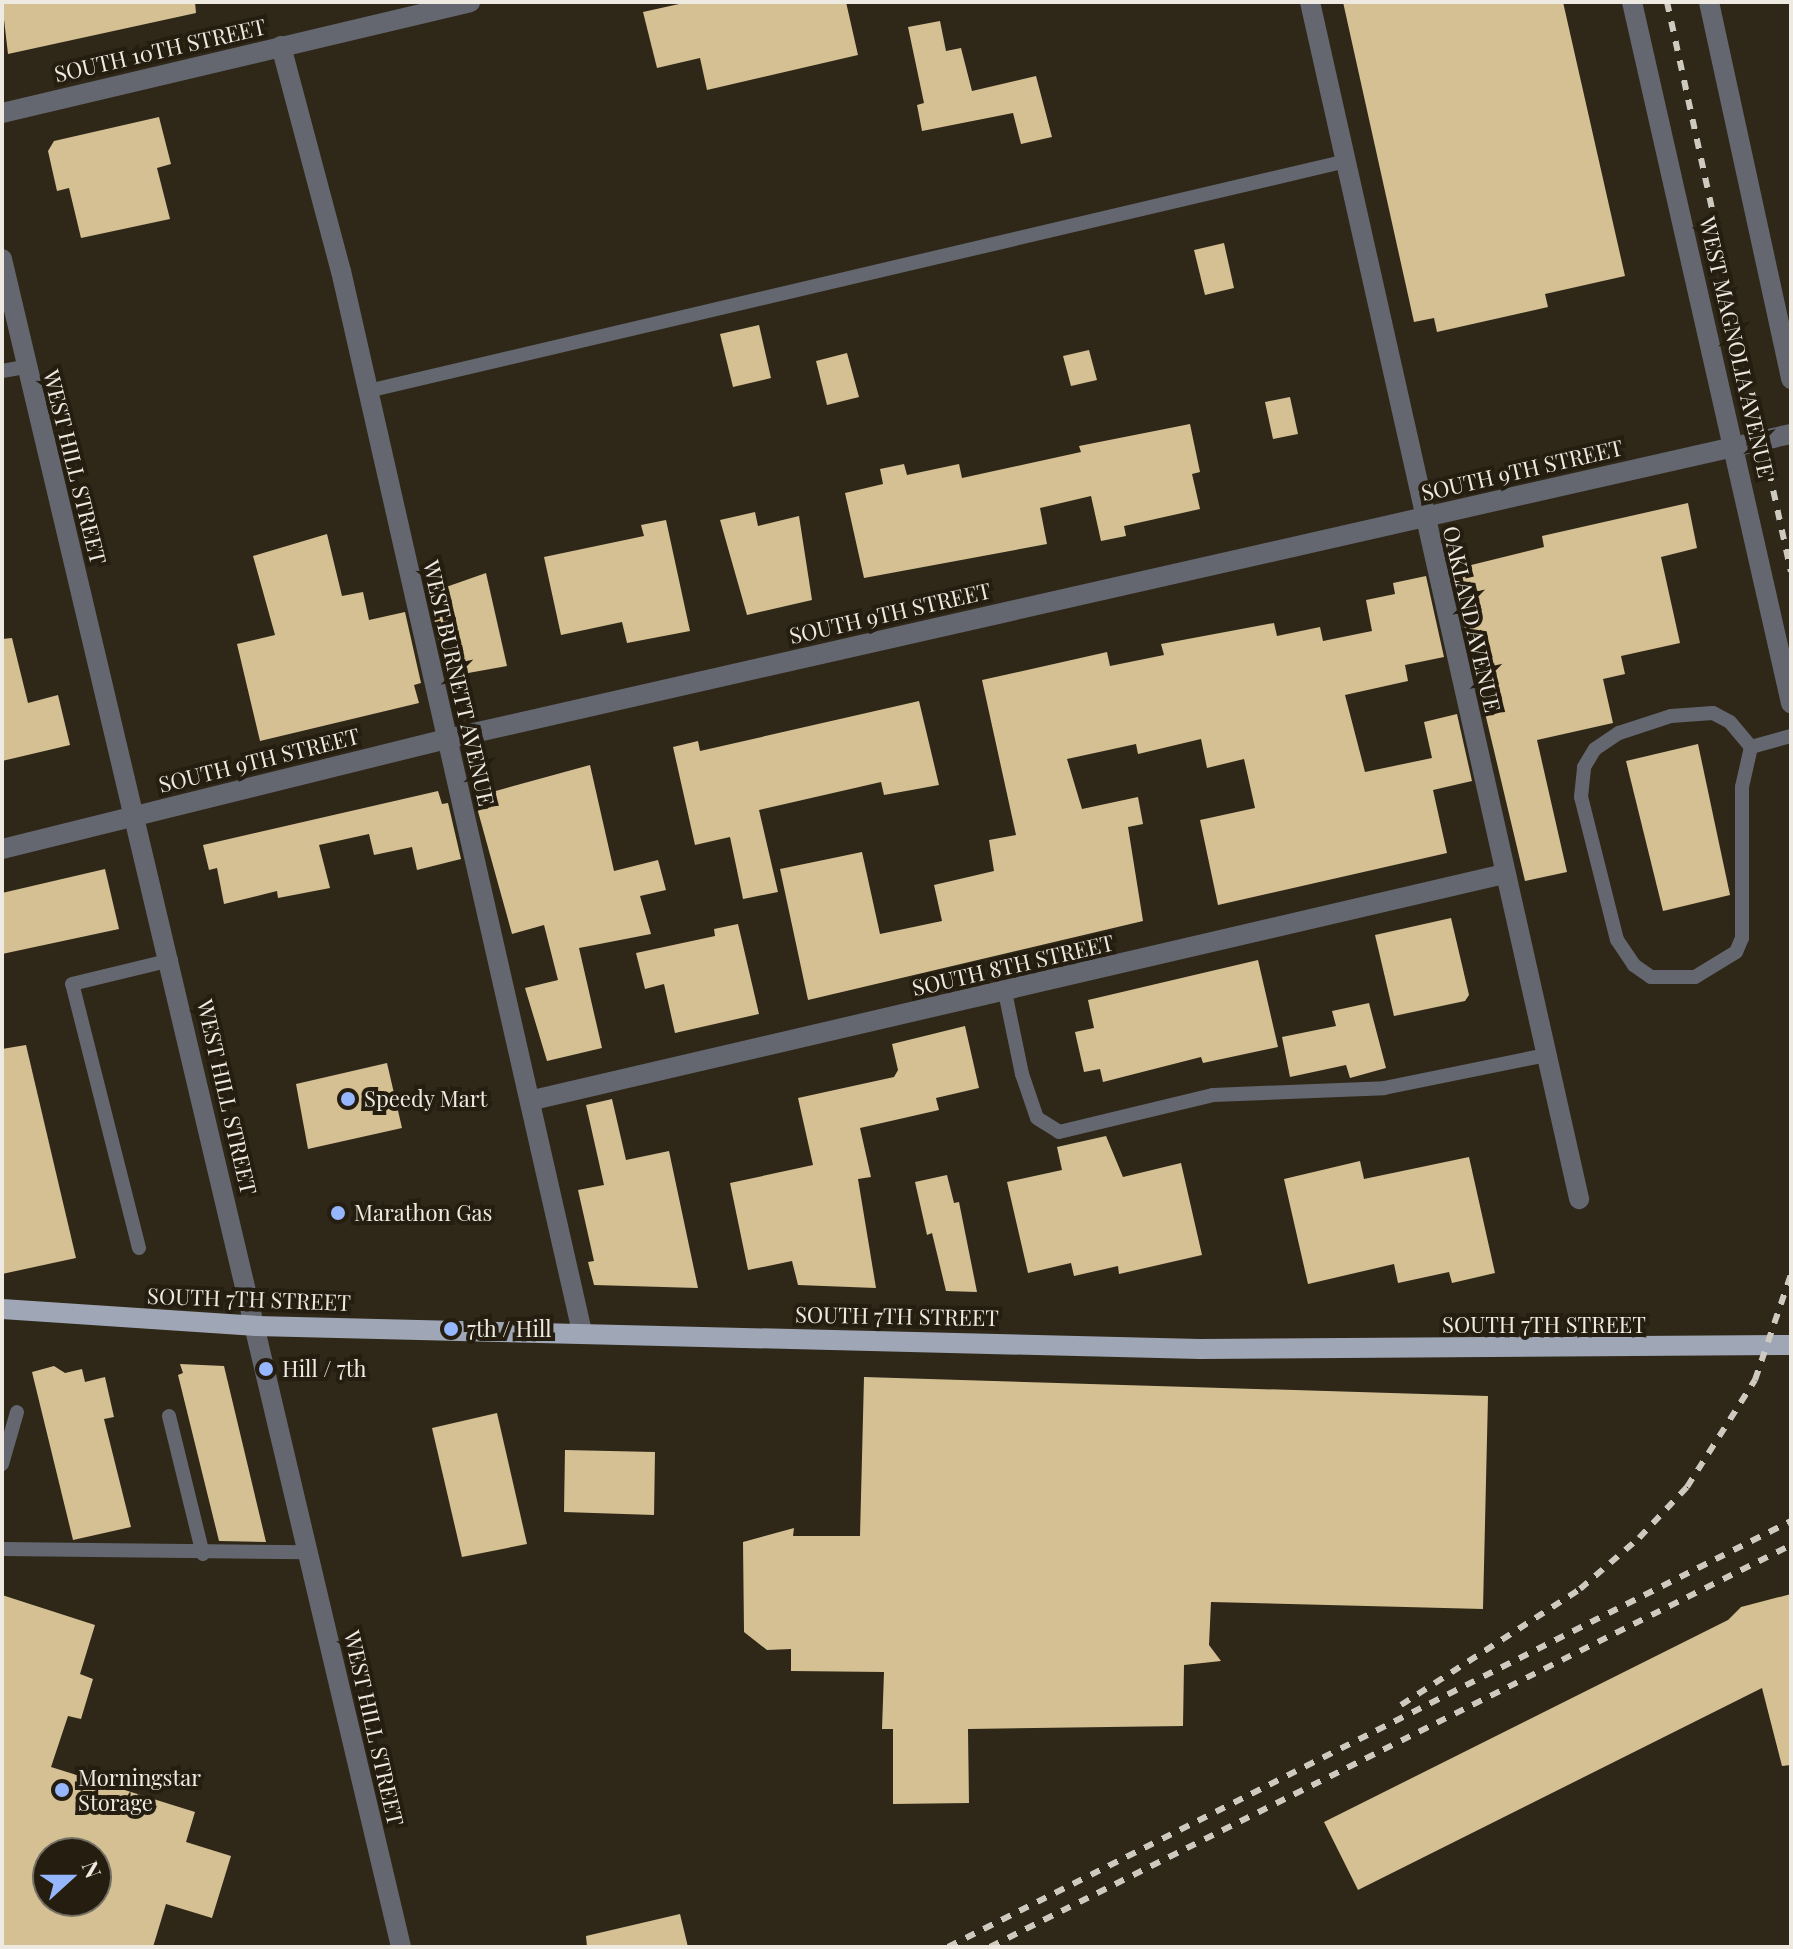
<!DOCTYPE html>
<html>
<head>
<meta charset="utf-8">
<style>
  body { margin:0 }
  #map { position:relative; width:1793px; height:1949px; overflow:hidden; background:#2f2819; font-family:"Playfair Display",serif }
  div>[style] { position:absolute }
  [style*='--x'] { left:calc(var(--x)*1px); top:calc(var(--y)*1px); width:calc(var(--w)*1px); rotate:calc(var(--a)*1deg) }
  .building>* { inset:0; background:#d5c094 }
  .service>* { height:14px; margin:-7px; padding:0 7px; transform-origin:7px; border-radius:7px; background:#64676f }
  .minor>* { height:20px; margin:-10px; padding:0 10px; transform-origin:10px; border-radius:10px; background:#64676f }
  .tertiary>* { height:20px; margin:-10px; padding:0 10px; transform-origin:10px; border-radius:10px; background:#64676f }
  .primary>* { height:20px; margin:-10px; padding:0 10px; transform-origin:10px; border-radius:10px; background:#9fa6b5 }
  .rail>* { height:6px; margin-top:-3px; transform-origin:0; background:repeating-linear-gradient(90deg,#cecac0 0 10px,transparent 0 20px) }
  .dots>* { width:22px; height:22px; translate:-50% -50%; box-sizing:border-box; border:4px solid #251e10; border-radius:50% }
  span { translate:-50% -50%; white-space:nowrap; text-align:center; line-height:1.15; -webkit-text-stroke:8px #251e10; paint-order:stroke }
  .street-label { font-size:22px; color:#eeeae1 }
  .poi-label { font-size:22px; color:#eeeae1 }
  .left { translate:0 -50%; text-align:left }
  .frame { position:absolute; inset:0; border:4px solid #eeeae1; pointer-events:none }
  .north { position:absolute; left:32px; top:1837px; width:80px; height:80px; box-sizing:border-box; background:#251e10; border:2px solid #757064; border-radius:50%; rotate:69deg; font-size:22px; font-weight:700; line-height:32px; text-align:center; color:#eeeae1 }
  .north::after { content:''; display:block; margin:auto; width:28px; height:36px; background:#96b6fd; clip-path:polygon(50% 0,100% 100%,50% 72%,0 100%) }
</style>
</head>
<body>
<div id="map">
  <div class="building">
    <div style="clip-path:polygon(2px 2px,195px 2px,196px 13px,8px 54px)"></div>
    <div style="clip-path:polygon(688px 2px,846px 2px,858px 55px,707px 90px,700px 58px,657px 68px,643px 12px)"></div>
    <div style="clip-path:polygon(1343px 2px,1563px 2px,1625px 276px,1545px 294px,1548px 307px,1437px 332px,1434px 318px,1414px 322px)"></div>
    <div style="clip-path:polygon(940px 21px,946px 51px,961px 48px,972px 91px,1036px 76px,1052px 137px,1021px 144px,1013px 113px,922px 131px,917px 105px,924px 103px,908px 27px)"></div>
    <div style="clip-path:polygon(159px 117px,171px 164px,157px 168px,170px 219px,81px 238px,69px 188px,57px 191px,48px 151px,54px 141px)"></div>
    <div style="clip-path:polygon(1224px 243px,1234px 288px,1205px 295px,1194px 250px)"></div>
    <div style="clip-path:polygon(759px 325px,771px 378px,733px 387px,720px 334px)"></div>
    <div style="clip-path:polygon(1089px 350px,1097px 380px,1071px 386px,1063px 356px)"></div>
    <div style="clip-path:polygon(847px 353px,859px 397px,827px 405px,816px 361px)"></div>
    <div style="clip-path:polygon(1290px 397px,1298px 434px,1273px 439px,1265px 402px)"></div>
    <div style="clip-path:polygon(1190px 424px,1200px 472px,1192px 474px,1200px 509px,1124px 526px,1126px 536px,1101px 541px,1091px 496px,1040px 508px,1047px 544px,864px 578px,845px 493px,883px 484px,880px 469px,904px 464px,907px 475px,959px 464px,962px 478px,1081px 452px,1079px 446px)"></div>
    <div style="clip-path:polygon(1688px 503px,1697px 548px,1661px 557px,1680px 643px,1621px 656px,1625px 674px,1603px 679px,1613px 723px,1537px 740px,1567px 872px,1525px 881px,1451px 570px,1544px 547px,1542px 536px)"></div>
    <div style="clip-path:polygon(755px 512px,758px 526px,799px 516px,812px 600px,747px 615px,720px 520px)"></div>
    <div style="clip-path:polygon(666px 520px,690px 631px,627px 643px,622px 622px,561px 635px,544px 557px,644px 536px,641px 525px)"></div>
    <div style="clip-path:polygon(327px 534px,342px 596px,363px 592px,369px 620px,405px 612px,421px 683px,414px 685px,419px 703px,260px 741px,237px 644px,275px 635px,253px 556px)"></div>
    <div style="clip-path:polygon(486px 573px,507px 666px,446px 677px,429px 593px)"></div>
    <div style="clip-path:polygon(1426px 576px,1444px 657px,1405px 665px,1408px 681px,1345px 695px,1365px 772px,1432px 758px,1424px 722px,1457px 714px,1472px 781px,1433px 790px,1447px 853px,1218px 905px,1200px 820px,1255px 808px,1244px 759px,1207px 768px,1201px 739px,1138px 754px,1136px 744px,1067px 759px,1082px 809px,1138px 797px,1143px 824px,1128px 827px,1143px 921px,808px 1000px,780px 869px,862px 852px,880px 934px,942px 921px,934px 885px,994px 871px,989px 840px,1016px 835px,982px 680px,1107px 652px,1110px 666px,1164px 655px,1161px 644px,1274px 623px,1277px 636px,1320px 627px,1323px 641px,1372px 631px,1366px 600px,1395px 594px,1393px 583px)"></div>
    <div style="clip-path:polygon(12px 638px,28px 703px,58px 695px,70px 745px,2px 761px,2px 639px)"></div>
    <div style="clip-path:polygon(919px 701px,939px 785px,884px 795px,881px 782px,759px 810px,778px 892px,743px 899px,730px 837px,695px 845px,673px 747px,698px 741px,700px 751px)"></div>
    <div style="clip-path:polygon(1698px 744px,1730px 895px,1663px 911px,1626px 761px)"></div>
    <div style="clip-path:polygon(590px 765px,614px 871px,658px 860px,666px 890px,640px 896px,651px 934px,579px 948px,602px 1048px,547px 1061px,525px 988px,558px 980px,544px 925px,512px 934px,474px 797px)"></div>
    <div style="clip-path:polygon(438px 791px,442px 804px,448px 803px,461px 859px,417px 870px,412px 847px,374px 855px,369px 834px,319px 845px,330px 888px,278px 898px,277px 891px,224px 904px,217px 868px,209px 870px,203px 845px)"></div>
    <div style="clip-path:polygon(105px 869px,119px 929px,2px 954px,2px 893px)"></div>
    <div style="clip-path:polygon(1451px 918px,1469px 995px,1465px 1001px,1394px 1016px,1375px 935px)"></div>
    <div style="clip-path:polygon(738px 924px,759px 1014px,675px 1033px,664px 984px,645px 989px,636px 953px,715px 936px,714px 929px)"></div>
    <div style="clip-path:polygon(1258px 960px,1278px 1047px,1203px 1063px,1201px 1057px,1103px 1082px,1100px 1069px,1084px 1072px,1075px 1032px,1094px 1028px,1088px 1000px)"></div>
    <div style="clip-path:polygon(1369px 1003px,1386px 1068px,1350px 1078px,1346px 1065px,1290px 1077px,1282px 1037px,1336px 1026px,1332px 1011px)"></div>
    <div style="clip-path:polygon(965px 1026px,979px 1088px,936px 1098px,939px 1110px,860px 1128px,871px 1177px,858px 1179px,876px 1288px,798px 1285px,792px 1261px,748px 1270px,730px 1183px,813px 1165px,798px 1098px,894px 1077px,898px 1070px,892px 1044px)"></div>
    <div style="clip-path:polygon(26px 1045px,76px 1258px,2px 1274px,2px 1049px)"></div>
    <div style="clip-path:polygon(387px 1063px,402px 1128px,308px 1149px,296px 1084px)"></div>
    <div style="clip-path:polygon(612px 1099px,626px 1160px,669px 1151px,698px 1288px,594px 1285px,588px 1262px,594px 1261px,578px 1190px,604px 1185px,586px 1105px)"></div>
    <div style="clip-path:polygon(1106px 1136px,1123px 1177px,1181px 1163px,1202px 1255px,1119px 1274px,1118px 1266px,1074px 1276px,1071px 1263px,1028px 1273px,1007px 1182px,1062px 1170px,1057px 1147px)"></div>
    <div style="clip-path:polygon(1469px 1157px,1495px 1273px,1452px 1283px,1449px 1272px,1398px 1283px,1394px 1264px,1308px 1284px,1284px 1179px,1360px 1161px,1364px 1179px)"></div>
    <div style="clip-path:polygon(947px 1175px,954px 1203px,959px 1202px,977px 1292px,946px 1291px,932px 1233px,927px 1235px,915px 1182px)"></div>
    <div style="clip-path:polygon(180px 1364px,224px 1366px,266px 1542px,219px 1541px,178px 1375px,183px 1373px)"></div>
    <div style="clip-path:polygon(54px 1366px,65px 1373px,82px 1369px,85px 1382px,105px 1377px,114px 1417px,104px 1419px,131px 1527px,73px 1540px,32px 1372px)"></div>
    <div style="clip-path:polygon(864px 1377px,1488px 1396px,1483px 1609px,1211px 1602px,1209px 1645px,1221px 1661px,1184px 1665px,1183px 1726px,968px 1729px,969px 1803px,893px 1804px,893px 1729px,882px 1729px,884px 1672px,791px 1671px,791px 1649px,767px 1650px,744px 1632px,743px 1542px,794px 1528px,793px 1536px,860px 1536px)"></div>
    <div style="clip-path:polygon(497px 1413px,527px 1544px,462px 1557px,432px 1428px)"></div>
    <div style="clip-path:polygon(565px 1450px,655px 1452px,654px 1515px,564px 1512px)"></div>
    <div style="clip-path:polygon(1791px 1594px,1791px 1765px,1782px 1766px,1762px 1688px,1358px 1890px,1324px 1822px,1728px 1620px,1741px 1607px)"></div>
    <div style="clip-path:polygon(evenodd,2px 1595px,95px 1625px,80px 1674px,93px 1679px,81px 1719px,68px 1716px,51px 1767px,195px 1812px,186px 1842px,231px 1856px,212px 1918px,166px 1904px,153px 1947px,2px 1947px,2px 1595px,48px 1853px,96px 1853px,96px 1901px,48px 1901px,48px 1853px)"></div>
    <div style="clip-path:polygon(680px 1914px,688px 1947px,587px 1947px,586px 1936px)"></div>
  </div>
  <div class="service">
    <div style="--x:2;--y:371;--w:23;--a:-10"></div>
    <div style="--x:368;--y:391;--w:1005;--a:-13.23"></div>
    <div style="--x:1713;--y:713;--w:19;--a:28"></div>
    <div style="--x:1730;--y:722;--w:33;--a:50"></div>
    <div style="--x:1751;--y:747;--w:41;--a:102.7"></div>
    <div style="--x:1742;--y:787;--w:151;--a:90"></div>
    <div style="--x:1742;--y:938;--w:15;--a:113"></div>
    <div style="--x:1736;--y:952;--w:48;--a:148.6"></div>
    <div style="--x:1695;--y:977;--w:44;--a:180"></div>
    <div style="--x:1651;--y:977;--w:21;--a:-145"></div>
    <div style="--x:1634;--y:965;--w:30;--a:-124"></div>
    <div style="--x:1617;--y:940;--w:147;--a:-104.1"></div>
    <div style="--x:1581;--y:797;--w:30;--a:-84"></div>
    <div style="--x:1584;--y:767;--w:21;--a:-59"></div>
    <div style="--x:1595;--y:749;--w:29;--a:-34"></div>
    <div style="--x:1619;--y:733;--w:55;--a:-18.1"></div>
    <div style="--x:1671;--y:716;--w:42;--a:-4.1"></div>
    <div style="--x:1751;--y:747;--w:41;--a:-15.4"></div>
    <div style="--x:1005;--y:992;--w:84;--a:78.3"></div>
    <div style="--x:1022;--y:1074;--w:46;--a:71.2"></div>
    <div style="--x:1037;--y:1118;--w:26;--a:32"></div>
    <div style="--x:1059;--y:1132;--w:158;--a:-13.5"></div>
    <div style="--x:1213;--y:1095;--w:171;--a:-2.3"></div>
    <div style="--x:1384;--y:1088;--w:165;--a:-11.5"></div>
    <div style="--x:139;--y:1248;--w:272;--a:-104.2"></div>
    <div style="--x:72;--y:984;--w:102;--a:-13.6"></div>
    <div style="--x:169;--y:1416;--w:142;--a:76.2"></div>
    <div style="--x:2;--y:1464;--w:54;--a:-73.9"></div>
    <div style="--x:2;--y:1549;--w:307;--a:0.6"></div>
  </div>
  <div class="minor">
    <div style="--x:1310;--y:2;--w:1227;--a:77.33"></div>
    <div style="--x:1632;--y:2;--w:719;--a:77.22"></div>
    <div style="--x:1709;--y:2;--w:386;--a:77.7"></div>
    <div style="--x:281;--y:46;--w:233;--a:75.1"></div>
    <div style="--x:341;--y:271;--w:1088;--a:77.2"></div>
    <div style="--x:2;--y:113;--w:481;--a:-13.3"></div>
    <div style="--x:2;--y:849;--w:458;--a:-13.9"></div>
    <div style="--x:447;--y:739;--w:1378;--a:-12.79"></div>
    <div style="--x:533;--y:1100;--w:997;--a:-13.1"></div>
  </div>
  <div class="tertiary">
    <div style="--x:2;--y:259;--w:1735;--a:76.7"></div>
  </div>
  <div class="primary">
    <div style="--x:2;--y:1309;--w:255;--a:3.8"></div>
    <div style="--x:256;--y:1326;--w:944;--a:1.4"></div>
    <div style="--x:1200;--y:1349;--w:591;--a:-0.39"></div>
  </div>
  <div class="rail">
    <div style="--x:1667;--y:2;--w:583;--a:77.73"></div>
    <div style="--x:1401;--y:1705;--w:213;--a:-32.9"></div>
    <div style="--x:1580;--y:1589;--w:78;--a:-40.8"></div>
    <div style="--x:1639;--y:1538;--w:70;--a:-46.7"></div>
    <div style="--x:1687;--y:1487;--w:127;--a:-57.6"></div>
    <div style="--x:1755;--y:1380;--w:112;--a:-71.2"></div>
    <div style="--x:948;--y:1947;--w:945;--a:-26.81"></div>
    <div style="--x:990;--y:1947;--w:896;--a:-26.65"></div>
  </div>
  <div class="dots">
    <div style="left:348px;top:1099px;background:#96b6fd"></div>
    <div style="left:338px;top:1213px;background:#96b6fd"></div>
    <div style="left:451px;top:1329px;background:#96b6fd"></div>
    <div style="left:266px;top:1369px;background:#96b6fd"></div>
    <div style="left:62px;top:1790px;background:#96b6fd"></div>
  </div>
  <div class="street-label">
    <span style="left:160px;top:50px;rotate:-13deg">SOUTH 10TH STREET</span>
    <span style="left:1737px;top:347px;rotate:77deg">WEST MAGNOLIA AVENUE</span>
    <span style="left:75px;top:467px;rotate:76deg">WEST HILL STREET</span>
    <span style="left:1522px;top:470px;rotate:-13deg">SOUTH 9TH STREET</span>
    <span style="left:890px;top:613px;rotate:-13deg">SOUTH 9TH STREET</span>
    <span style="left:1472px;top:619px;rotate:77deg">OAKLAND AVENUE</span>
    <span style="left:459px;top:683px;rotate:77deg">WEST BURNETT AVENUE</span>
    <span style="left:259px;top:760px;rotate:-14deg">SOUTH 9TH STREET</span>
    <span style="left:1013px;top:965px;rotate:-13deg">SOUTH 8TH STREET</span>
    <span style="left:227px;top:1097px;rotate:77deg">WEST HILL STREET</span>
    <span style="left:249px;top:1299px;rotate:2deg">SOUTH 7TH STREET</span>
    <span style="left:897px;top:1316px;rotate:1deg">SOUTH 7TH STREET</span>
    <span style="left:1544px;top:1325px">SOUTH 7TH STREET</span>
    <span style="left:374px;top:1728px;rotate:77deg">WEST HILL STREET</span>
  </div>
  <div class="poi-label">
    <span class="left" style="left:364px;top:1099px">Speedy Mart</span>
    <span class="left" style="left:354px;top:1213px">Marathon Gas</span>
    <span class="left" style="left:467px;top:1329px">7th / Hill</span>
    <span class="left" style="left:282px;top:1369px">Hill / 7th</span>
    <span class="left" style="left:78px;top:1790px">Morningstar<br>Storage</span>
  </div>
  <div class="frame"></div>
  <div class="north">N</div>
</div>
</body>
</html>
